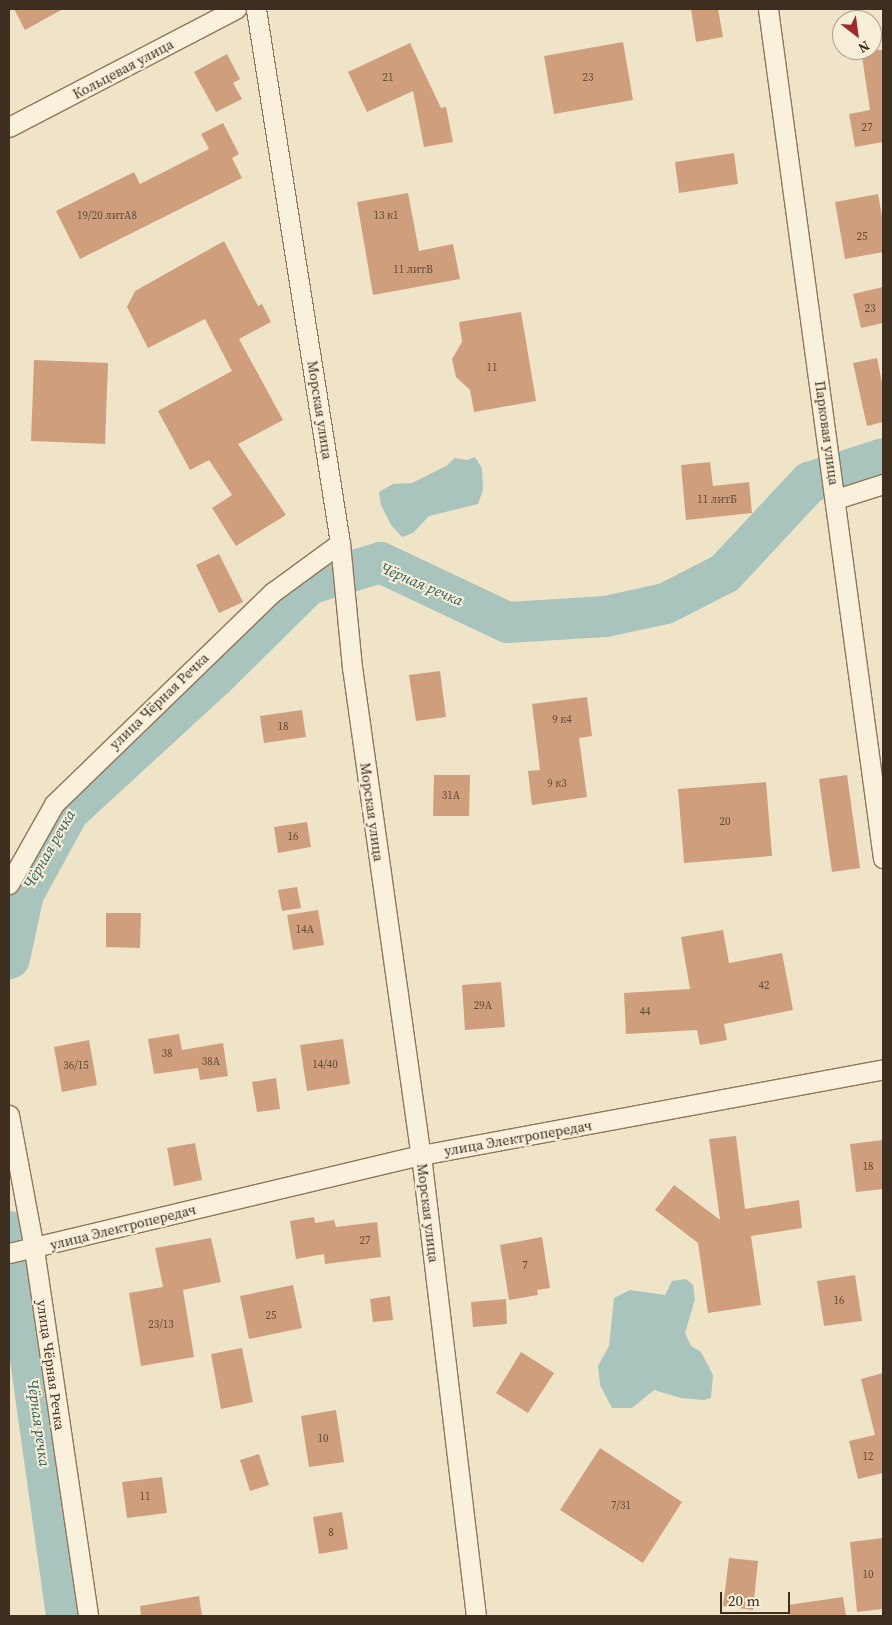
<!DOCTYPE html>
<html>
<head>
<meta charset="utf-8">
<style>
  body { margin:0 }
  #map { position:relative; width:892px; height:1625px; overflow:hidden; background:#f0e4c8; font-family:"Source Serif 4",serif }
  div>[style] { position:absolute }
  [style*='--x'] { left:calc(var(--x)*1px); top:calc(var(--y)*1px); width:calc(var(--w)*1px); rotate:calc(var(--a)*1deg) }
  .water>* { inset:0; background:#a9c4bc }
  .river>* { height:41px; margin:-20.5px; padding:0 20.5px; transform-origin:20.5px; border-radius:20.5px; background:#a9c4bc }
  .building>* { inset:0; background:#cf9f7d }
  .roads { filter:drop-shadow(1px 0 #8d765c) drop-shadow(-1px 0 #8d765c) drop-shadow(0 1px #8d765c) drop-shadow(0 -1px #8d765c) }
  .minor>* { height:19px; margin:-9.5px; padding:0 9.5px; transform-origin:9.5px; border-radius:9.5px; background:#faf1dc }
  span { translate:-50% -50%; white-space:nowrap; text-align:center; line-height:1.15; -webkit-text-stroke:4px #f7eed8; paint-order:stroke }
  .number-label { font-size:11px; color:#624a37 }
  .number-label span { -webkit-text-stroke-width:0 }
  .street-label { font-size:14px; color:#3d2e20 }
  .water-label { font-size:15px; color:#2f5d5a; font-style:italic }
  .frame { position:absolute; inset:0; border:10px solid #3d2e20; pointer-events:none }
  .north { position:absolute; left:832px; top:10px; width:50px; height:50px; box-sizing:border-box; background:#f7eed8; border:1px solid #ada18e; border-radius:50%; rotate:150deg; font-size:14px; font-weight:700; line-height:20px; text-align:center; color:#3d2e20 }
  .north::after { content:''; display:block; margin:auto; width:18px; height:22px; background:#9e2a2b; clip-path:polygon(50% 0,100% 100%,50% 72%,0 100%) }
  .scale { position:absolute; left:720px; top:1592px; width:70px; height:22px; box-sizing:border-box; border:2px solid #3d2e20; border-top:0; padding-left:6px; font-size:15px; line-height:18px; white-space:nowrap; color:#3d2e20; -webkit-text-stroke:4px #f7eed8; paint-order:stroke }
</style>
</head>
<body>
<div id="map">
  <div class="water">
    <div style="clip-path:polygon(475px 457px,482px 468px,483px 490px,478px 504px,429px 516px,413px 533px,402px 537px,391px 525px,381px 505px,379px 492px,393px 484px,412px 483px,446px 466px,455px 458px,467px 460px)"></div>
    <div style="clip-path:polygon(686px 1279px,693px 1285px,695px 1299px,685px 1333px,691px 1346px,701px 1352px,713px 1375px,711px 1398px,704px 1400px,681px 1398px,654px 1390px,632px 1408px,612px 1408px,600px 1385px,598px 1366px,609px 1346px,614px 1298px,630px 1290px,665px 1295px,672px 1281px)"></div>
  </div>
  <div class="river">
    <div style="--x:9;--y:958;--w:66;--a:-77.8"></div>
    <div style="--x:23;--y:893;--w:94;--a:-61.2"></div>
    <div style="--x:68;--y:811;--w:200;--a:-42.6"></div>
    <div style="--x:215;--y:676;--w:131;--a:-44.7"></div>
    <div style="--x:308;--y:584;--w:75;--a:-17"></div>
    <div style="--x:380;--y:562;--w:140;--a:25.3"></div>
    <div style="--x:507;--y:622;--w:98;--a:-3.5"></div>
    <div style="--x:605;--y:616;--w:61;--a:-12.2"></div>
    <div style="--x:665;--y:603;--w:66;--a:-27"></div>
    <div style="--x:724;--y:573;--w:125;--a:-47"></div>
    <div style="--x:809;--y:482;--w:78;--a:-18"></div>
    <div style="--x:9;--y:1231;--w:72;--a:79.6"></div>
    <div style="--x:22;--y:1302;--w:317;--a:82"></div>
  </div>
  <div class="building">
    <div style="clip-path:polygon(14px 9px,63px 9px,25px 30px)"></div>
    <div style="clip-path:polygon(691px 9px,718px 9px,723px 37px,696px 42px)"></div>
    <div style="clip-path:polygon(623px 42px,633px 100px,554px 114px,544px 56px)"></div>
    <div style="clip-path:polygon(410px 43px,441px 108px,446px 107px,453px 142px,424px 147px,413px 91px,367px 112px,348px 72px)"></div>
    <div style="clip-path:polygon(861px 50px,883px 50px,883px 142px,855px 147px,849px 114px,870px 110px)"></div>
    <div style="clip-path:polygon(227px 54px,240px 79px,233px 83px,242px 99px,216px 112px,194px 72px)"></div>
    <div style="clip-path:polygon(223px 123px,239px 154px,232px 158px,242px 178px,80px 259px,56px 211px,134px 172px,140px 184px,209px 149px,201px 134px)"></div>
    <div style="clip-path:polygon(734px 153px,738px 184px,679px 193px,675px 162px)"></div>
    <div style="clip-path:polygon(408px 193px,419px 251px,453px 244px,460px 279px,373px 295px,357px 202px)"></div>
    <div style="clip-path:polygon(878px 194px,883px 222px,883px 252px,845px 259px,835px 202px)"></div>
    <div style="clip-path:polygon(224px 241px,258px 306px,262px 304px,271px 322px,239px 339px,283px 420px,238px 444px,286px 515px,236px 546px,212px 508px,232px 495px,209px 460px,190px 470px,158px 411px,232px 371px,205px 319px,148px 348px,127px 307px,135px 291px)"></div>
    <div style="clip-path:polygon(883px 287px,883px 323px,861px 328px,853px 294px)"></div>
    <div style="clip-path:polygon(521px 312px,536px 401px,474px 412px,470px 390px,456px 377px,452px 359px,462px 342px,459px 322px)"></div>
    <div style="clip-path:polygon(877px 358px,883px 387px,883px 422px,867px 426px,853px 363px)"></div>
    <div style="clip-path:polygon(34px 360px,108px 363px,105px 444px,31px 441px)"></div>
    <div style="clip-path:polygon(710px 462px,713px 486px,749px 482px,752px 513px,686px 520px,681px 465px)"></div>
    <div style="clip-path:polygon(219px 554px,243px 602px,219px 613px,196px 565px)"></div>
    <div style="clip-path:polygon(440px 671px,446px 717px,416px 721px,409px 675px)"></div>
    <div style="clip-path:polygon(587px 697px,592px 736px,579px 738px,587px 797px,532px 805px,528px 771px,540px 770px,532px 704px)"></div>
    <div style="clip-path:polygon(302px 710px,306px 737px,264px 743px,260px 716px)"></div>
    <div style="clip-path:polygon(434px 775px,470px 775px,469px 816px,433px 816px)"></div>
    <div style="clip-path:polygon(847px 775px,860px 868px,832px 872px,819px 779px)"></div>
    <div style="clip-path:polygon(766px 782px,772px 856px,684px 863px,678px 789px)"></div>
    <div style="clip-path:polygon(307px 822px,311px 847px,278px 853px,274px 827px)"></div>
    <div style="clip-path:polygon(297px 887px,301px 908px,282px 911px,278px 890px)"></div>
    <div style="clip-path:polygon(318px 910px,324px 945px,293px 950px,287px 915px)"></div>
    <div style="clip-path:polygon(106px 913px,141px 913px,140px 948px,106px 947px)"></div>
    <div style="clip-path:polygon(723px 930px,729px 963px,782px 953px,793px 1010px,724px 1024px,727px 1040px,700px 1045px,697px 1030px,626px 1034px,624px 993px,690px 989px,681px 937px)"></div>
    <div style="clip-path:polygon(501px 982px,505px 1027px,465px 1030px,462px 985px)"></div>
    <div style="clip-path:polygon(179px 1034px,182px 1050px,223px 1043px,228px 1076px,200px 1080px,198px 1068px,154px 1074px,148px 1039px)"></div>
    <div style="clip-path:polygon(343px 1039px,350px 1084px,307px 1091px,300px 1045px)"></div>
    <div style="clip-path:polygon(89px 1040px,97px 1085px,62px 1092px,54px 1047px)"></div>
    <div style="clip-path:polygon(276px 1078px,280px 1109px,257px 1112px,252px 1082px)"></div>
    <div style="clip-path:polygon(736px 1136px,745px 1209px,799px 1200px,802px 1228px,751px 1236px,761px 1305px,708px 1313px,698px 1243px,655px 1210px,674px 1185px,720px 1220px,709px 1139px)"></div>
    <div style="clip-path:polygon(883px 1140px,883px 1189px,856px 1192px,850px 1144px)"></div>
    <div style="clip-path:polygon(195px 1143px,202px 1180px,174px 1186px,167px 1148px)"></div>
    <div style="clip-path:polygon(314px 1217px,315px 1223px,334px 1220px,336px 1227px,377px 1222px,381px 1257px,325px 1264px,324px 1254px,296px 1259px,290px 1221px)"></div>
    <div style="clip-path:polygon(542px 1237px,550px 1288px,537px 1290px,538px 1295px,509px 1300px,500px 1245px)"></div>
    <div style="clip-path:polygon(211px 1238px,221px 1282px,183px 1290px,194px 1357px,141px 1366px,129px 1293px,163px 1287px,155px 1248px)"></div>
    <div style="clip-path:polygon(855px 1275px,862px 1321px,824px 1326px,817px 1281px)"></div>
    <div style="clip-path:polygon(293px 1285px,302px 1328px,249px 1339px,240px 1296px)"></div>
    <div style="clip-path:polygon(390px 1296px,393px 1320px,373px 1322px,370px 1299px)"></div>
    <div style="clip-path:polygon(506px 1299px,507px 1324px,473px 1327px,471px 1302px)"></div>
    <div style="clip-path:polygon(242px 1348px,253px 1402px,221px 1409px,211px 1354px)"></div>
    <div style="clip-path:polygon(521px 1352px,554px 1373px,528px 1413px,496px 1393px)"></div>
    <div style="clip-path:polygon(883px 1373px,883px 1473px,858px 1479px,849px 1441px,875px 1435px,861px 1379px)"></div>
    <div style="clip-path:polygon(336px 1410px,344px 1462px,309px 1467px,301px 1416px)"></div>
    <div style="clip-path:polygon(600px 1448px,682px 1502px,643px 1563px,560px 1510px)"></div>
    <div style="clip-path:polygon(259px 1454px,269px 1485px,250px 1491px,240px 1460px)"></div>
    <div style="clip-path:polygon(162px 1477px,167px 1513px,127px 1518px,122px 1482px)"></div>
    <div style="clip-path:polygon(342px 1512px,348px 1549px,319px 1554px,313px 1517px)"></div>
    <div style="clip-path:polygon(883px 1538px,883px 1609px,857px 1612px,850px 1542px)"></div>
    <div style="clip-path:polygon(729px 1558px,758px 1561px,753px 1610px,723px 1606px)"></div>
    <div style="clip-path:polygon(199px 1596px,202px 1616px,141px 1616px,140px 1606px)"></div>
    <div style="clip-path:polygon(843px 1597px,846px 1616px,789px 1616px,788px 1605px)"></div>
  </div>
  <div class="roads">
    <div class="minor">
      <div style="--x:256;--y:9;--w:541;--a:81.06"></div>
      <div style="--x:340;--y:543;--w:125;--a:84.5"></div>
      <div style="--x:352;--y:667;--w:493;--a:82"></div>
      <div style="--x:421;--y:1155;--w:464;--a:83.2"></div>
      <div style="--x:768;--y:9;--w:857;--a:82.29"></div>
      <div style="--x:9;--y:127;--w:256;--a:-27.5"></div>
      <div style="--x:836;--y:499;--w:49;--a:-17.7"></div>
      <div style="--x:9;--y:884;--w:92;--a:-60.6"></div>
      <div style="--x:54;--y:804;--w:305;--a:-44.1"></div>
      <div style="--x:273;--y:592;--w:83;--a:-36.2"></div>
      <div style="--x:9;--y:1115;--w:136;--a:79.4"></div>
      <div style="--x:34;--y:1249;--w:371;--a:81.6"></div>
      <div style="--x:9;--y:1253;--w:423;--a:-13.4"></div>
      <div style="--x:421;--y:1155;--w:470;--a:-10.5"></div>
    </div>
  </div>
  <div class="number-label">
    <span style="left:388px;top:78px">21</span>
    <span style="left:588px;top:78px">23</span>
    <span style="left:867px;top:128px">27</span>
    <span style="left:107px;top:216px">19/20 литА8</span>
    <span style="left:386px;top:216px">13 к1</span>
    <span style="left:862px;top:237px">25</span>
    <span style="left:413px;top:270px">11 литВ</span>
    <span style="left:870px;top:309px">23</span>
    <span style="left:492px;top:368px">11</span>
    <span style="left:717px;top:500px">11 литБ</span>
    <span style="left:562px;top:720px">9 к4</span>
    <span style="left:283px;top:727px">18</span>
    <span style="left:557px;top:784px">9 к3</span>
    <span style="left:451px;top:796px">31А</span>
    <span style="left:725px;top:822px">20</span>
    <span style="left:293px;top:837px">16</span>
    <span style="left:305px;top:930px">14А</span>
    <span style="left:764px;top:986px">42</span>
    <span style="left:483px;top:1006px">29А</span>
    <span style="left:645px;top:1012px">44</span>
    <span style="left:167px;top:1054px">38</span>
    <span style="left:211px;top:1062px">38А</span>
    <span style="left:325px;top:1065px">14/40</span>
    <span style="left:76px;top:1066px">36/15</span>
    <span style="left:868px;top:1167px">18</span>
    <span style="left:365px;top:1241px">27</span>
    <span style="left:525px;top:1266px">7</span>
    <span style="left:839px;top:1301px">16</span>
    <span style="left:271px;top:1316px">25</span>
    <span style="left:161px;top:1325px">23/13</span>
    <span style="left:323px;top:1439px">10</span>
    <span style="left:868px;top:1457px">12</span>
    <span style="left:145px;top:1497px">11</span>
    <span style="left:621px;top:1506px">7/31</span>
    <span style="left:331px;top:1533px">8</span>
    <span style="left:868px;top:1575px">10</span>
  </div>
  <div class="street-label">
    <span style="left:123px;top:69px;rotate:-28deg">Кольцевая улица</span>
    <span style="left:320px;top:410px;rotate:81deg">Морская улица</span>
    <span style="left:827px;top:433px;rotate:82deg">Парковая улица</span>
    <span style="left:159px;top:701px;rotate:-44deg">улица Чёрная Речка</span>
    <span style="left:372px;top:812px;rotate:82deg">Морская улица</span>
    <span style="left:518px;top:1138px;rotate:-10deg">улица Электропередач</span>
    <span style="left:428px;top:1213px;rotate:83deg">Морская улица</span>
    <span style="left:123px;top:1227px;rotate:-14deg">улица Электропередач</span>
    <span style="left:51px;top:1365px;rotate:82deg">улица Чёрная Речка</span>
  </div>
  <div class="water-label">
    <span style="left:422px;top:584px;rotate:23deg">Чёрная речка</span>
    <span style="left:49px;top:849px;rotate:-60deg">Чёрная речка</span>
    <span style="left:39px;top:1423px;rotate:82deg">Чёрная речка</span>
  </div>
  <div class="frame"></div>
  <div class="north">N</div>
  <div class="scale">20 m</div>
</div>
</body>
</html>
